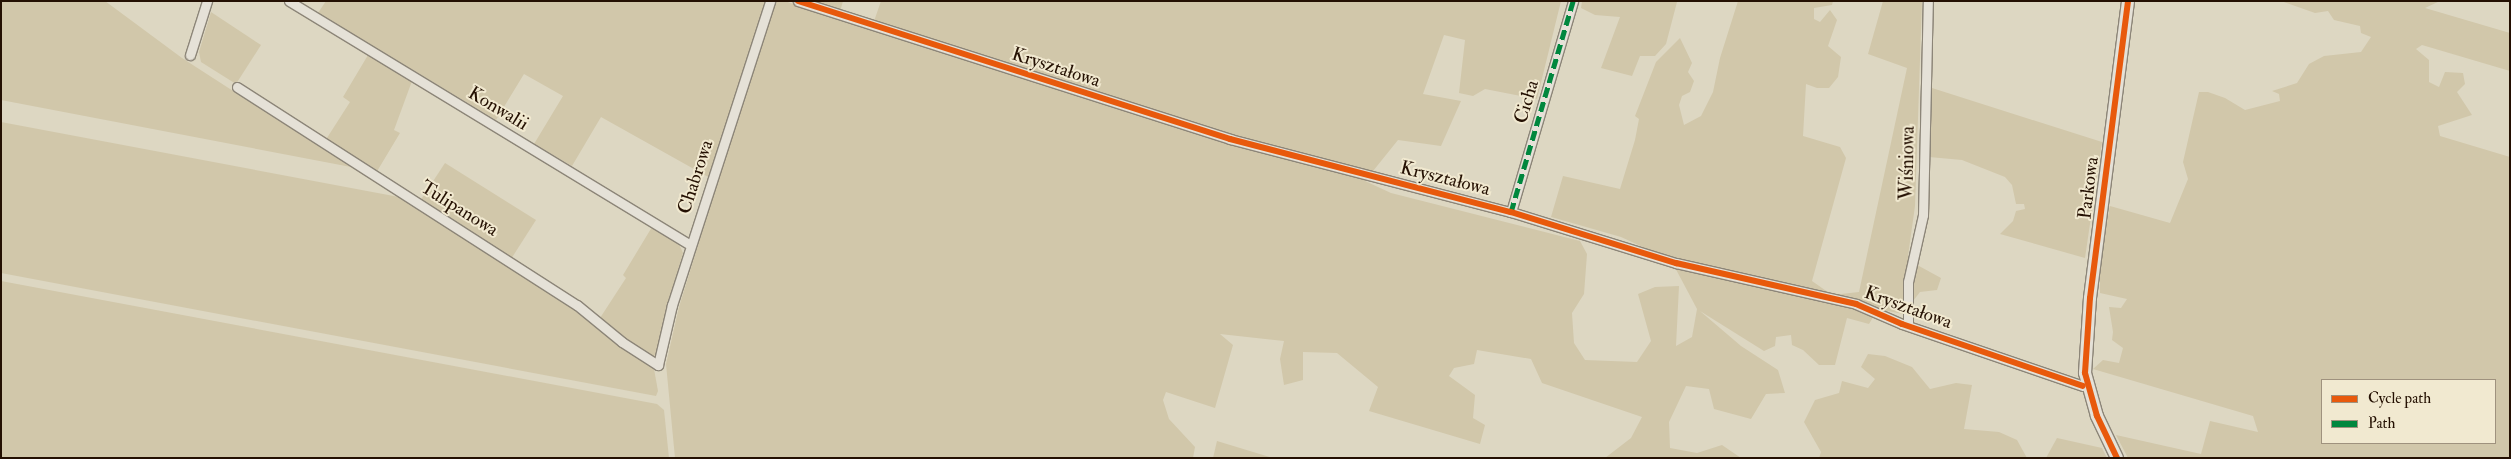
<!DOCTYPE html>
<html>
<head>
<meta charset="utf-8">
<style>
  body { margin:0 }
  #map { position:relative; width:2511px; height:459px; overflow:hidden; background:#ddd7c2; font-family:"IM FELL Double Pica",serif }
  div>[style] { position:absolute }
  [style*='--x'] { left:calc(var(--x)*1px); top:calc(var(--y)*1px); width:calc(var(--w)*1px); rotate:calc(var(--a)*1deg) }
  .green>* { inset:0; background:#d1c7aa }
  .roads { filter:drop-shadow(1px 0 #8c8578) drop-shadow(-1px 0 #8c8578) drop-shadow(0 1px #8c8578) drop-shadow(0 -1px #8c8578) }
  .street>* { height:9px; margin:-4.5px; padding:0 4.5px; transform-origin:4.5px; border-radius:4.5px; background:#e5e1d7 }
  .secondary>* { height:12px; margin:-6px; padding:0 6px; transform-origin:6px; border-radius:6px; background:#e5e1d7 }
  .quiet>* { height:5px; margin-top:-2.5px; transform-origin:0; background:repeating-linear-gradient(90deg,#00873e 0 10px,transparent 0 15px) }
  .cycleway>* { height:6px; margin:-3px; padding:0 3px; transform-origin:3px; border-radius:3px; background:#e8590c }
  span { translate:-50% -50%; white-space:nowrap; text-align:center; line-height:1.15; -webkit-text-stroke:4px #f1e9d0; paint-order:stroke }
  .street-label { font-size:19px; color:#241002 }
  .frame { position:absolute; inset:0; border:2px solid #241002; pointer-events:none }
  .legend { position:absolute; left:2321px; top:379px; width:175px; height:65px; box-sizing:border-box; background:#f1e9d0; border:1px solid #9f927e; margin:0; padding:6px 9px; list-style:none; font-size:15px; color:#241002 }
  .legend li { display:flex; align-items:center; gap:10px; height:25px }
  .legend b { width:25px; border:1px solid #9f927e }
</style>
</head>
<body>
<div id="map">
  <div class="green">
    <div style="clip-path:polygon(1px 1px,105px 1px,182px 58px,351px 167px,1px 100px)"></div>
    <div style="clip-path:polygon(326px 1px,767px 1px,710px 178px,601px 117px,572px 166px,534px 144px,563px 96px,524px 74px,496px 120px,318px 13px)"></div>
    <div style="clip-path:polygon(785px 1px,793px 4px,794px 1px,843px 1px,838px 19px,871px 30px,881px 1px,1561px 1px,1537px 99px,1485px 89px,1473px 96px,1459px 93px,1465px 40px,1444px 35px,1423px 94px,1461px 101px,1441px 146px,1398px 140px,1365px 181px,1391px 193px,1580px 241px,1587px 254px,1584px 294px,1572px 313px,1574px 343px,1585px 360px,1637px 362px,1651px 341px,1638px 294px,1655px 287px,1679px 286px,1676px 346px,1692px 337px,1697px 309px,1671px 260px,1621px 237px,1551px 217px,1563px 176px,1620px 189px,1635px 140px,1639px 119px,1635px 116px,1656px 62px,1680px 38px,1692px 63px,1688px 72px,1694px 81px,1690px 92px,1682px 96px,1679px 105px,1684px 125px,1701px 116px,1713px 92px,1720px 58px,1738px 1px,1833px 1px,1832px 5px,1814px 8px,1814px 19px,1820px 22px,1830px 10px,1837px 20px,1828px 46px,1841px 57px,1838px 77px,1829px 88px,1817px 88px,1806px 84px,1803px 136px,1840px 147px,1846px 158px,1812px 281px,1832px 295px,1859px 292px,1907px 68px,1868px 54px,1883px 1px,1922px 1px,1915px 206px,1908px 256px,1919px 266px,1941px 278px,1937px 290px,1920px 292px,1903px 314px,1878px 309px,1869px 324px,1847px 318px,1835px 365px,1819px 365px,1803px 350px,1792px 345px,1791px 335px,1776px 337px,1775px 346px,1764px 351px,1700px 311px,1741px 346px,1778px 370px,1785px 393px,1766px 394px,1751px 419px,1714px 409px,1709px 389px,1686px 386px,1669px 422px,1670px 448px,1697px 453px,1722px 445px,1741px 458px,1605px 458px,1631px 438px,1642px 417px,1542px 383px,1531px 359px,1477px 350px,1474px 364px,1454px 368px,1449px 376px,1475px 395px,1473px 418px,1485px 425px,1480px 444px,1369px 411px,1378px 387px,1337px 353px,1303px 352px,1303px 380px,1284px 385px,1280px 359px,1284px 341px,1220px 334px,1233px 345px,1215px 408px,1166px 392px,1163px 400px,1169px 419px,1195px 447px,1193px 458px,675px 458px,666px 364px,679px 307px,773px 2px)"></div>
    <div style="clip-path:polygon(1582px 1px,1671px 1px,1677px 2px,1666px 44px,1655px 56px,1640px 56px,1632px 76px,1601px 68px,1620px 17px,1595px 15px,1581px 8px)"></div>
    <div style="clip-path:polygon(evenodd,2281px 1px,2440px 1px,2425px 8px,2510px 33px,2510px 71px,2422px 45px,2416px 49px,2429px 60px,2429px 82px,2439px 87px,2445px 72px,2463px 73px,2465px 84px,2457px 92px,2472px 115px,2438px 126px,2440px 136px,2510px 157px,2510px 458px,2128px 458px,2116px 435px,2201px 454px,2210px 421px,2258px 432px,2253px 416px,2093px 369px,2103px 360px,2119px 363px,2123px 348px,2112px 340px,2113px 332px,2109px 307px,2121px 308px,2127px 299px,2100px 293px,2100px 260px,2110px 206px,2170px 223px,2188px 179px,2183px 162px,2199px 92px,2208px 92px,2225px 98px,2245px 110px,2280px 101px,2279px 94px,2272px 91px,2297px 83px,2309px 64px,2324px 56px,2361px 52px,2371px 37px,2361px 33px,2360px 26px,2334px 20px,2328px 11px,2315px 13px,2281px 1px,2322px 380px,2495px 380px,2495px 443px,2322px 443px,2322px 380px)"></div>
    <div style="clip-path:polygon(211px 12px,261px 45px,236px 84px,201px 62px,199px 52px)"></div>
    <div style="clip-path:polygon(368px 55px,412px 81px,394px 130px,400px 133px,376px 173px,325px 141px,350px 102px,343px 97px)"></div>
    <div style="clip-path:polygon(1932px 88px,2102px 142px,2085px 258px,2000px 234px,2013px 221px,2016px 211px,2025px 209px,2024px 204px,2016px 204px,2012px 185px,2005px 177px,1962px 160px,1929px 157px)"></div>
    <div style="clip-path:polygon(1px 122px,399px 197px,588px 318px,654px 369px,658px 391px,656px 396px,1px 273px)"></div>
    <div style="clip-path:polygon(445px 163px,536px 220px,511px 259px,420px 201px)"></div>
    <div style="clip-path:polygon(652px 227px,679px 244px,683px 253px,668px 304px,657px 354px,651px 358px,600px 318px,626px 278px,623px 275px)"></div>
    <div style="clip-path:polygon(1px 281px,657px 404px,664px 410px,669px 458px,1px 458px)"></div>
    <div style="clip-path:polygon(1868px 354px,1885px 356px,1912px 367px,1930px 389px,1956px 383px,1972px 385px,1964px 429px,1999px 432px,2017px 440px,2027px 458px,1819px 458px,1821px 452px,1804px 422px,1815px 400px,1839px 393px,1842px 381px,1868px 388px,1875px 379px,1861px 367px)"></div>
    <div style="clip-path:polygon(2057px 438px,2102px 448px,2107px 458px,2046px 458px)"></div>
    <div style="clip-path:polygon(1217px 441px,1273px 458px,1213px 458px)"></div>
  </div>
  <div class="roads">
    <div class="street">
      <div style="--x:289;--y:1;--w:470;--a:31.3"></div>
      <div style="--x:798;--y:1;--w:454;--a:17.7"></div>
      <div style="--x:1230;--y:139;--w:290;--a:14.6"></div>
      <div style="--x:1511;--y:212;--w:173;--a:17.2"></div>
      <div style="--x:1676;--y:263;--w:185;--a:12.8"></div>
      <div style="--x:1856;--y:304;--w:50;--a:23.5"></div>
      <div style="--x:1902;--y:324;--w:191;--a:18.9"></div>
      <div style="--x:190;--y:55;--w:57;--a:-72.5"></div>
      <div style="--x:237;--y:87;--w:404;--a:32.7"></div>
      <div style="--x:577;--y:305;--w:58;--a:39.4"></div>
      <div style="--x:622;--y:342;--w:43;--a:32.6"></div>
      <div style="--x:658;--y:365;--w:62;--a:-76.9"></div>
      <div style="--x:672;--y:305;--w:319;--a:-72.1"></div>
      <div style="--x:1511;--y:212;--w:220;--a:-73.6"></div>
      <div style="--x:1908;--y:325;--w:43;--a:-90"></div>
      <div style="--x:1908;--y:282;--w:69;--a:-77.4"></div>
      <div style="--x:1923;--y:215;--w:214;--a:-88.7"></div>
    </div>
    <div class="secondary">
      <div style="--x:2117;--y:458;--w:47;--a:-115.5"></div>
      <div style="--x:2097;--y:416;--w:45;--a:-105.6"></div>
      <div style="--x:2085;--y:373;--w:75;--a:-86.2"></div>
      <div style="--x:2090;--y:298;--w:299;--a:-82.7"></div>
    </div>
  </div>
  <div class="quiet">
    <div style="--x:1511;--y:212;--w:220;--a:-73.6"></div>
  </div>
  <div class="cycleway">
    <div style="--x:798;--y:1;--w:454;--a:17.7"></div>
    <div style="--x:1230;--y:139;--w:290;--a:14.6"></div>
    <div style="--x:1511;--y:212;--w:173;--a:17.2"></div>
    <div style="--x:1676;--y:263;--w:185;--a:12.8"></div>
    <div style="--x:1856;--y:304;--w:50;--a:23.5"></div>
    <div style="--x:1902;--y:324;--w:191;--a:18.9"></div>
    <div style="--x:2117;--y:458;--w:47;--a:-115.5"></div>
    <div style="--x:2097;--y:416;--w:45;--a:-105.6"></div>
    <div style="--x:2085;--y:373;--w:75;--a:-86.2"></div>
    <div style="--x:2090;--y:298;--w:299;--a:-82.7"></div>
  </div>
  <div class="street-label">
    <span style="left:1056px;top:68px;rotate:18deg">Kryształowa</span>
    <span style="left:1527px;top:102px;rotate:-73deg">Cicha</span>
    <span style="left:498px;top:109px;rotate:31deg">Konwalii</span>
    <span style="left:1908px;top:163px;rotate:-89deg">Wiśniowa</span>
    <span style="left:696px;top:177px;rotate:-72deg">Chabrowa</span>
    <span style="left:1445px;top:179px;rotate:14deg">Kryształowa</span>
    <span style="left:2089px;top:188px;rotate:-83deg">Parkowa</span>
    <span style="left:459px;top:209px;rotate:32deg">Tulipanowa</span>
    <span style="left:1908px;top:308px;rotate:20deg">Kryształowa</span>
  </div>
  <div class="frame"></div>
  <ul class="legend">
  <li><b style="height:6px;background:#e8590c"></b>Cycle path</li>
  <li><b style="height:6px;background:#00873e"></b>Path</li>
  </ul>
</div>
</body>
</html>
